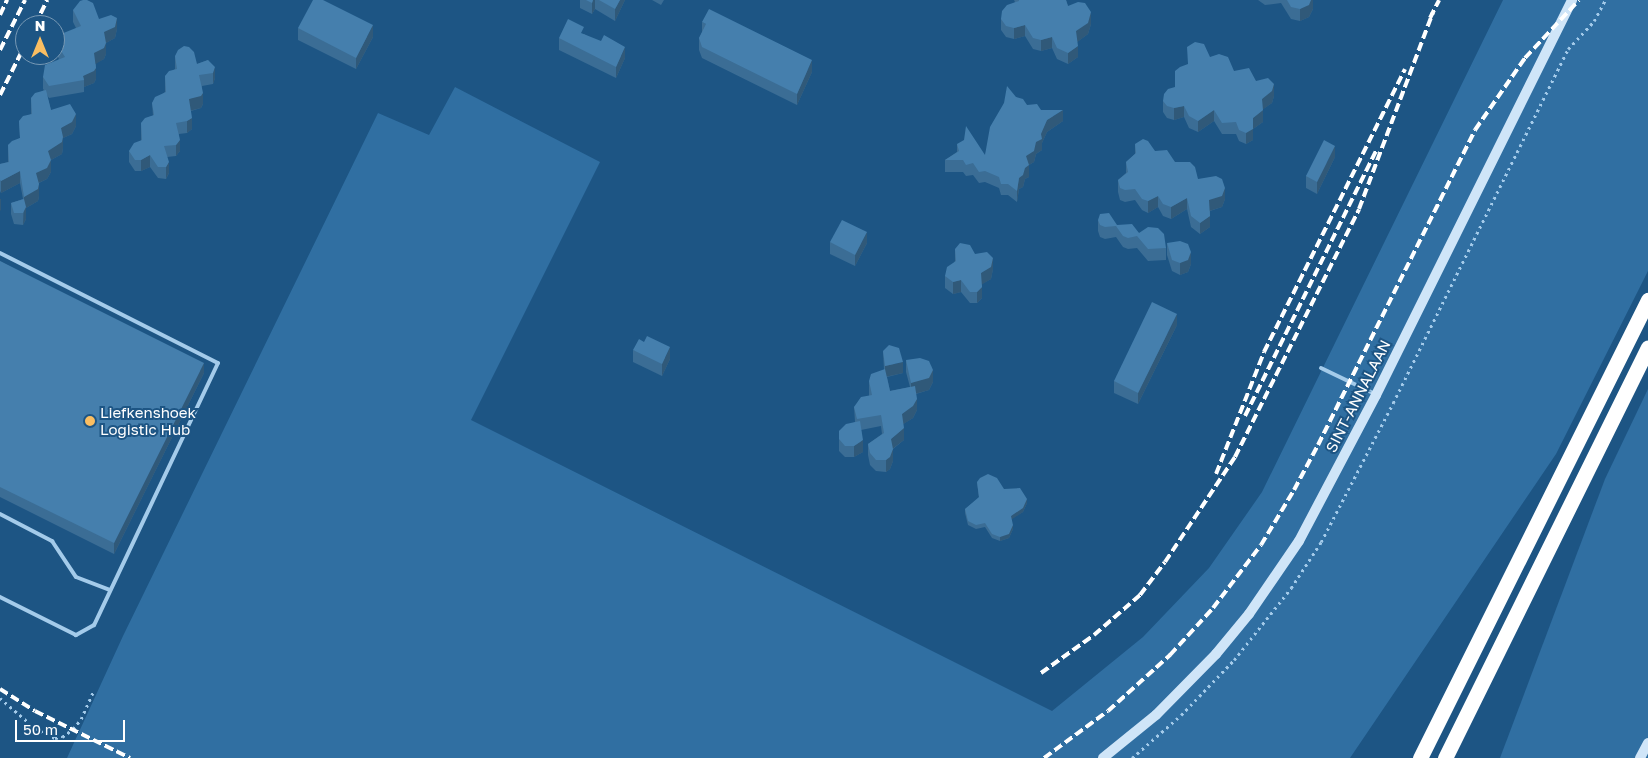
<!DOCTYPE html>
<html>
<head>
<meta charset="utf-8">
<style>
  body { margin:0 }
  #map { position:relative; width:1648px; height:758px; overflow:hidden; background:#1d5584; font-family:"Golos Text",sans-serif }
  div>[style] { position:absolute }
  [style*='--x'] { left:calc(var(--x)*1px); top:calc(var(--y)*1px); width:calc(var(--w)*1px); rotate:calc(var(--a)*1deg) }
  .green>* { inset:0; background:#306fa2 }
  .path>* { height:2.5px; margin-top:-1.25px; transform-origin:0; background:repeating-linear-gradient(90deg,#a4cbea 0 2.5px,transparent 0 6.5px) }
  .lane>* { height:4px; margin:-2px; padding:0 2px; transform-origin:2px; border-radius:2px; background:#a4cbea }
  .secondary>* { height:10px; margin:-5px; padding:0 5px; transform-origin:5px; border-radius:5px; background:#cfe5f8 }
  .highway>* { height:15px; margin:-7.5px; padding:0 7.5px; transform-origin:7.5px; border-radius:7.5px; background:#fff }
  .rail>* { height:4px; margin-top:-2px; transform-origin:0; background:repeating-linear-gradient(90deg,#fff 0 9px,transparent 0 13px) }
  .wall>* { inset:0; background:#3b6d95 }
  .shaded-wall>* { inset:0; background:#305979 }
  .building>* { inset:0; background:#457fad }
  .dots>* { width:14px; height:14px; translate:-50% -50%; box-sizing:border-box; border:2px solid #1d5584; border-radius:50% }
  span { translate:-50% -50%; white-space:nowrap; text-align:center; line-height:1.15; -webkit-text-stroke:4px #1d5584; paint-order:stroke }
  .street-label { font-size:15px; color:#fff }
  .poi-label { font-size:15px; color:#fff }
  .left { translate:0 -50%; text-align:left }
  .north { position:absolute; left:15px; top:15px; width:50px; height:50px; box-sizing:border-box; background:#1d5584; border:1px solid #7799b5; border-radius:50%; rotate:0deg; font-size:14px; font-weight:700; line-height:20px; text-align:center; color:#fff }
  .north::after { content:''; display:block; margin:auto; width:18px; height:22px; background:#fabe62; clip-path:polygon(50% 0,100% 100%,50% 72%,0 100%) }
  .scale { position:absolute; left:15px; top:720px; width:110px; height:22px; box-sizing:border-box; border:2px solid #fff; border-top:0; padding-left:6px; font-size:15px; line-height:18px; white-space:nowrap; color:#fff; -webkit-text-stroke:4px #1d5584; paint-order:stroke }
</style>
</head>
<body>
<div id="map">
  <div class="green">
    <div style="clip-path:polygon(1503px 0,1648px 0,1648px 271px,1556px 454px,1350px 758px,67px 758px,123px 636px,378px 113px,429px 135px,455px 87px,600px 162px,471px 420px,1052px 711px,1143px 637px,1209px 568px,1262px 492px)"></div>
    <div style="clip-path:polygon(1648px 389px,1648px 758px,1500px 758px,1605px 479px)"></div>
  </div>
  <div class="path">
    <div style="--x:0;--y:698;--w:46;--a:40.6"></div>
    <div style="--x:35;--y:728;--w:22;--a:27"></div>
    <div style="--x:55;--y:738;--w:7;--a:-8"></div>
    <div style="--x:62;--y:737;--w:14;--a:-36"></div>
    <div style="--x:73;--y:729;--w:13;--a:-51"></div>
    <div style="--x:81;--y:719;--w:32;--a:-66"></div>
    <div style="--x:1132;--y:758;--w:65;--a:-41.3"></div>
    <div style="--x:1181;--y:715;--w:76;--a:-46.1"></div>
    <div style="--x:1234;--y:660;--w:92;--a:-51.6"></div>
    <div style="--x:1291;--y:588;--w:55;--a:-56.9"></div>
    <div style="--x:1321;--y:542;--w:157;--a:-62.6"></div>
    <div style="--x:1393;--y:403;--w:395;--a:-63.7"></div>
    <div style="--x:1568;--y:49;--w:38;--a:-47"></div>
    <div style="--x:1594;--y:21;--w:24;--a:-62"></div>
  </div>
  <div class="lane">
    <div style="--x:0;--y:253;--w:244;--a:26.8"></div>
    <div style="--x:218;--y:363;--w:290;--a:115.3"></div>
    <div style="--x:94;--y:625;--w:21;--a:151"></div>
    <div style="--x:76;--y:635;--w:85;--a:-153.4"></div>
    <div style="--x:1321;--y:368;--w:60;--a:25.7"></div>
    <div style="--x:0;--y:514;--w:59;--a:27.4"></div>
    <div style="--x:52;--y:541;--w:43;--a:56.3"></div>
    <div style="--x:76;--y:577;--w:36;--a:21"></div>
  </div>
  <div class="secondary">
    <div style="--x:1103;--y:758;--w:68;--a:-39.1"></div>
    <div style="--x:1156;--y:715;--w:86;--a:-45.5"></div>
    <div style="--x:1216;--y:654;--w:52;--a:-50.5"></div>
    <div style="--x:1249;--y:614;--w:88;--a:-55.6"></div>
    <div style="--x:1299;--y:541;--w:165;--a:-62.2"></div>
    <div style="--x:1376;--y:395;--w:441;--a:-63.6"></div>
    <div style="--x:1640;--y:758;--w:17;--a:-62"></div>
  </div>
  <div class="highway">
    <div style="--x:1420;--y:758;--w:512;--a:-63.54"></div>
    <div style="--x:1445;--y:758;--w:458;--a:-63.7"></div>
  </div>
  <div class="rail">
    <div style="--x:0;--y:15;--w:17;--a:-65"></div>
    <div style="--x:1430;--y:18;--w:20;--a:-63"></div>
    <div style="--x:35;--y:25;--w:28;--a:-64"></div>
    <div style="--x:0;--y:50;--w:56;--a:-63.4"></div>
    <div style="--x:0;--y:95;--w:56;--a:-63.4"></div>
    <div style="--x:1245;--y:416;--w:296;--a:-63.7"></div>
    <div style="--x:1216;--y:474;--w:131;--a:-68.5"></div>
    <div style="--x:1264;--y:352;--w:316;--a:-63.5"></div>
    <div style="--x:1041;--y:673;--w:65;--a:-35.6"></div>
    <div style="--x:1094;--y:635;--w:61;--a:-41"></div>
    <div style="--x:1140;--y:595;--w:41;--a:-52.9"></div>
    <div style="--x:1165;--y:562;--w:126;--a:-56.3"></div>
    <div style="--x:1235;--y:457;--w:277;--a:-63.4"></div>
    <div style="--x:1359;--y:209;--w:210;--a:-69.4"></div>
    <div style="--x:0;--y:689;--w:41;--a:32.2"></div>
    <div style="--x:35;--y:711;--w:106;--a:26.3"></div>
    <div style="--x:1044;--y:758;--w:79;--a:-36.3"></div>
    <div style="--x:1108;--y:711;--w:84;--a:-42.1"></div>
    <div style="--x:1170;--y:655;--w:64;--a:-47.5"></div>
    <div style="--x:1213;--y:608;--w:79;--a:-52.7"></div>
    <div style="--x:1261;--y:545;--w:64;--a:-59"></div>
    <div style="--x:1294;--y:490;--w:51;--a:-61.9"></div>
    <div style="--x:1318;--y:445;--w:352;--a:-63.5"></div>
    <div style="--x:1475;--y:130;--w:88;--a:-55.2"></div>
    <div style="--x:1525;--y:58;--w:79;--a:-47"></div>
  </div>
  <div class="wall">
    <div style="clip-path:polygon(580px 0,625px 0,615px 21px,595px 9px,592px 14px,580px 8px)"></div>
    <div style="clip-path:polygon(652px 0,664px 0,661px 5px)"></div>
    <div style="clip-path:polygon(1014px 0,1066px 0,1068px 6px,1091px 24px,1088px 34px,1077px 42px,1078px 57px,1068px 64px,1057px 59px,1052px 48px,1041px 51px,1033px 49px,1025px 36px,1014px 39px,1006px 37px,1001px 30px,1001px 19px,1015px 2px)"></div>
    <div style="clip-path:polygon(1258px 0,1313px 0,1313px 9px,1309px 17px,1300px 21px,1291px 19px,1281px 3px,1265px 5px)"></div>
    <div style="clip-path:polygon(73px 10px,99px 19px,117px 29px,115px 38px,106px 43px,106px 54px,104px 59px,96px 63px,96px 79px,94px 83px,84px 87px,84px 92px,49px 98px,47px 95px,51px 110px,76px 126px,72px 134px,63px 138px,63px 148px,62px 154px,51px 160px,51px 172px,47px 179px,39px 183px,39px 196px,38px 201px,26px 208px,26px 219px,23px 225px,14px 224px,11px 214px,11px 203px,23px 199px,20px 183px,1px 193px,0 191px,0 164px,8px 162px,8px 145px,20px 138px,19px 121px,31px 114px,31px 98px,44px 90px,43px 89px,43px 77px,59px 59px,58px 57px,58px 46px,76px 28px,73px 22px)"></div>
    <div style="clip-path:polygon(702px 22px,812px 72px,797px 105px,702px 58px,699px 50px,699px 38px,702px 32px)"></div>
    <div style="clip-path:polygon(298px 28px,373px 37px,356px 69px,298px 40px)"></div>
    <div style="clip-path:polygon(584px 34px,625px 58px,616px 78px,559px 50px,559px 38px)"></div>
    <div style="clip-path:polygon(175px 56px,197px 64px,208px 60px,215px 78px,213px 84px,202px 86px,203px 104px,201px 108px,191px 111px,192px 129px,187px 133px,179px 134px,180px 151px,176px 156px,167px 157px,169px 173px,166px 179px,158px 178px,150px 167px,141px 171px,135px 171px,129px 162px,129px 151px,141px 141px,141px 123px,153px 116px,152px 103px,165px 92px,165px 76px,175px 69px)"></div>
    <div style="clip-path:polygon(1210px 57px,1234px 71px,1256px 81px,1274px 96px,1272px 103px,1263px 109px,1263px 122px,1253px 129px,1253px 140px,1246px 144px,1239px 141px,1236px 134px,1222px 134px,1214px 121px,1198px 132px,1189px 128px,1184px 117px,1174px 120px,1167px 118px,1163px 112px,1163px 101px)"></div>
    <div style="clip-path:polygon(1016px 97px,1027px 105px,1041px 110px,1063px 121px,1047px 132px,1042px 143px,1042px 150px,1036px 154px,1034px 162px,1029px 165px,1029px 177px,1025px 179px,1023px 187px,1019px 189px,1017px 202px,1008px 195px,1001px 195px,999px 188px,985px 182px,979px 183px,973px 175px,966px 176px,963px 172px,945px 172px,945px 160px,957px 152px,957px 144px,985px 155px,1004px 103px)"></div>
    <div style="clip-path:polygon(1135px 144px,1155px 151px,1175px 162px,1225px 199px,1222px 207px,1210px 211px,1210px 227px,1200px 234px,1191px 227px,1187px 209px,1171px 219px,1163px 216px,1158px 207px,1148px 213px,1142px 210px,1135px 200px,1125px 202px,1120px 200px,1118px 192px,1118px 180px,1126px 173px,1126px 162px,1135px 154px)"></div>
    <div style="clip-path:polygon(1335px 157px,1317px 194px,1306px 188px,1306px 176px)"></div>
    <div style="clip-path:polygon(1098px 220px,1117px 225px,1139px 233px,1166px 248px,1166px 260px,1148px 261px,1137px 248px,1128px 249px,1123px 247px,1116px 237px,1105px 239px,1100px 237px,1098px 231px)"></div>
    <div style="clip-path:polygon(830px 242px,867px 243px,855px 266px,830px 254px)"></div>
    <div style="clip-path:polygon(1167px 243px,1191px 264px,1188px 272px,1180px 275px,1172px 271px,1167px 255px)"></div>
    <div style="clip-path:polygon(955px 249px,975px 254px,993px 269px,991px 279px,982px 284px,982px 298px,977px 303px,970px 303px,961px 292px,953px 294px,945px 288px,945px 276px,955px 261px)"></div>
    <div style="clip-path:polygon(0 261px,204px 373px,114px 554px,0 497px)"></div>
    <div style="clip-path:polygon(1177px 325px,1138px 404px,1114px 393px,1114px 381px)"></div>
    <div style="clip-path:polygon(633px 350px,670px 359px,662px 376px,633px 362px)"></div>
    <div style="clip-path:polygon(883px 351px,903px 373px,887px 377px,890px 391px,910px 387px,906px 372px,906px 360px,933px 382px,929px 390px,916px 394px,917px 410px,913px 418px,903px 424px,904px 440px,893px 449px,893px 461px,890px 469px,886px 472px,876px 471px,870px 465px,868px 455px,868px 444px,882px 434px,881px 426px,861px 430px,863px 452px,854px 457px,845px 457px,839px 451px,839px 431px,855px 422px,854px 407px,869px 396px,869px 381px,884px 370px)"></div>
    <div style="clip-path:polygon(977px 482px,1004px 489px,1027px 503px,1023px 512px,1011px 519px,1013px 529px,1009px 538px,1000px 541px,992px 538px,985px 527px,976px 529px,968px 525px,965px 513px,965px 509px,979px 498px)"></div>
  </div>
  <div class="shaded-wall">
    <div style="clip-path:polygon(593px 0,595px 0,595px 9px,592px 14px,592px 3px)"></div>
    <div style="clip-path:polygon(620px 0,625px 0,615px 21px,615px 9px)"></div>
    <div style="clip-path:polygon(1311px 0,1313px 0,1313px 9px,1309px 17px,1300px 21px,1300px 9px)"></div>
    <div style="clip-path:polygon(1091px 12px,1091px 24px,1088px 34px,1076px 43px,1076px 31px)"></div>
    <div style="clip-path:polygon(117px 18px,117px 29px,115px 38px,106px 43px,106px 54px,104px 59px,94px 65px,94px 53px,104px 32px)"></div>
    <div style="clip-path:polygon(373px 25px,373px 37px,356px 69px,356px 58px)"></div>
    <div style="clip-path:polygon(1025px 25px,1025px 36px,1014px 39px,1014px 28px)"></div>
    <div style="clip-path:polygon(1052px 37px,1052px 48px,1041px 51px,1041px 40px)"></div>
    <div style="clip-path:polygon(1078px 46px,1078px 57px,1068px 64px,1068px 53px)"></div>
    <div style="clip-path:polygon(625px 47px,625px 58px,616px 78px,616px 67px)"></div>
    <div style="clip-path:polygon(812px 60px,812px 72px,797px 105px,797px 94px)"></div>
    <div style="clip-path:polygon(215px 67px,215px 78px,213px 84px,213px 73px)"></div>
    <div style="clip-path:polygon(96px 68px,96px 79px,94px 83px,84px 87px,84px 80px,83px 76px)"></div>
    <div style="clip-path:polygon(1274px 84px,1274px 96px,1272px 103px,1262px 110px,1262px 99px)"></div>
    <div style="clip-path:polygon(203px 93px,203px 104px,201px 108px,189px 111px,189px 99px)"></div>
    <div style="clip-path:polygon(1184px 106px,1184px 117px,1174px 120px,1174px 108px)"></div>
    <div style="clip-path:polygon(1063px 110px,1063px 121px,1047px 132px,1042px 143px,1042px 150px,1036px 154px,1034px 162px,1029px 165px,1029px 177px,1025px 179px,1023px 187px,1019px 189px,1017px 202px,1017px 191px,1019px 178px,1026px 156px,1036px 142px,1047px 120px)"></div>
    <div style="clip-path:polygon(1214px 110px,1214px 121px,1198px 132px,1198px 121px)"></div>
    <div style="clip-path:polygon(1263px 110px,1263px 122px,1253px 129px,1253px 140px,1246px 144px,1246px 133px,1253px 118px)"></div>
    <div style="clip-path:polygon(76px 114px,76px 126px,72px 134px,63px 138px,63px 148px,62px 154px,51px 160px,51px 172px,47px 179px,36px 184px,36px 173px,48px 151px,61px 128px)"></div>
    <div style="clip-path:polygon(192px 118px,192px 129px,187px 133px,187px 121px)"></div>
    <div style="clip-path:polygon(180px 140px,180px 151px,176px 156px,176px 145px)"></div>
    <div style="clip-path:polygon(1335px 146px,1335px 157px,1317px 194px,1317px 182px)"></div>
    <div style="clip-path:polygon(150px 155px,150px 167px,141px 171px,141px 160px)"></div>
    <div style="clip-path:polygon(169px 162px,169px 173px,166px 179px,166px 167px)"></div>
    <div style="clip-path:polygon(20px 171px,20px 183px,1px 193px,1px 181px)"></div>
    <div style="clip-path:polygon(39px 184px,39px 196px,38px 201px,26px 208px,26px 219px,23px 225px,24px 197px)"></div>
    <div style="clip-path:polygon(1225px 188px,1225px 199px,1222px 207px,1209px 211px,1209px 200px)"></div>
    <div style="clip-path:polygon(1158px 196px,1158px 207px,1148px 213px,1148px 201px)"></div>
    <div style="clip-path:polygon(1187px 198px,1187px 209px,1171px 219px,1171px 207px)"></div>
    <div style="clip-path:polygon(0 199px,1px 199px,1px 210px,0 211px)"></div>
    <div style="clip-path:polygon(1210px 216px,1210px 227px,1200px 234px,1200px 223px)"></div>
    <div style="clip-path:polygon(867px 232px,867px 243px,855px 266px,855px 255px)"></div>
    <div style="clip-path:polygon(1191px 252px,1191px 264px,1188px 272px,1180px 275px,1180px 263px)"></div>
    <div style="clip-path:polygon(993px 258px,993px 269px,991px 279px,981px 285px,981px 273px)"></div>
    <div style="clip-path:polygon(961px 280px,961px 292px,953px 294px,953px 282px)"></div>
    <div style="clip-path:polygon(982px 287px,982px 298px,977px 303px,977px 292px)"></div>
    <div style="clip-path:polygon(1177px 314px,1177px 325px,1138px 404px,1138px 393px)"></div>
    <div style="clip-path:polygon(670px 347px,670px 359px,662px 376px,662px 364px)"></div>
    <div style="clip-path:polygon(903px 362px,903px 373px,885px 377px,885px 366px)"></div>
    <div style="clip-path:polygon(204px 363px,204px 373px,114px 554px,114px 543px)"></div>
    <div style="clip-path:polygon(933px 370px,933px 382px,929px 390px,911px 395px,911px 383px)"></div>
    <div style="clip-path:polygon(917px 399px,917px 410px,913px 418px,902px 425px,902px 414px)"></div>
    <div style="clip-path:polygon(904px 428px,904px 440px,891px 450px,891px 439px)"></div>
    <div style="clip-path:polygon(863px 440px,863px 452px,854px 457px,854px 446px)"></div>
    <div style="clip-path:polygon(893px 449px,893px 461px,890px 469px,886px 472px,886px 460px)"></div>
    <div style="clip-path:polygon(1027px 499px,1027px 503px,1023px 512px,1011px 520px,1011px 516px)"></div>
    <div style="clip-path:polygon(1013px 525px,1013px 529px,1009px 538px,1000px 541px,1000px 537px)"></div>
  </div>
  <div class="building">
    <div style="clip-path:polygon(83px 0,87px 0,93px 3px,99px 19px,111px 15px,117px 18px,115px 27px,104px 32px,106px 43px,104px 48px,94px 53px,96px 68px,94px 71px,83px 76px,84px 80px,49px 86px,43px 77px,45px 65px,65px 57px,58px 46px,61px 34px,81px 26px,73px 10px,80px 1px)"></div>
    <div style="clip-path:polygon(313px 0,323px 0,373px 25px,356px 58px,298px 28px)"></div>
    <div style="clip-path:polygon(586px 0,593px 0,592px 3px)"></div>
    <div style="clip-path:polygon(599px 0,620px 0,615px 9px)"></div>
    <div style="clip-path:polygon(1019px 0,1066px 0,1068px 6px,1078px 2px,1085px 3px,1091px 12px,1088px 23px,1076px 31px,1078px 46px,1068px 53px,1057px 48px,1052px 37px,1041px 40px,1033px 38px,1025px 25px,1014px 28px,1006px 26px,1001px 19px,1002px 11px,1007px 5px,1019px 1px)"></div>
    <div style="clip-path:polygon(1287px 0,1311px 0,1309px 5px,1300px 9px,1291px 7px)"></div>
    <div style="clip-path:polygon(709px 9px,812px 60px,797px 94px,702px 47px,699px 38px,706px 24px,702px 22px)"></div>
    <div style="clip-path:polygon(568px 19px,584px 27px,581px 33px,601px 41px,604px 35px,625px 47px,616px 67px,559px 38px)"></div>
    <div style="clip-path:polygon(1195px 42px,1204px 44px,1210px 57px,1219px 54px,1228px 57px,1234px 71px,1249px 68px,1256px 81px,1268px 78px,1274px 84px,1272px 91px,1262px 99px,1263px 110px,1253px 118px,1253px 129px,1246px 133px,1239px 130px,1236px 122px,1222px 123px,1214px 110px,1198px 121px,1189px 116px,1184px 106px,1174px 108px,1167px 106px,1163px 101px,1164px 94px,1168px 89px,1175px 87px,1175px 71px,1180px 67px,1188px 64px,1187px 47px)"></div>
    <div style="clip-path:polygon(184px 46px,189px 47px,194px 52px,197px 64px,208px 60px,215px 67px,213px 73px,199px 75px,203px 93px,201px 96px,189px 99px,192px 118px,187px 121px,176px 123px,180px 140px,176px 145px,164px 146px,169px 162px,166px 167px,158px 167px,150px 155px,141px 160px,135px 160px,129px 151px,134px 143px,142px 140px,141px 123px,145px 118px,154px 115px,152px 103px,155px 97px,166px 92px,165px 76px,169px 71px,177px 69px,175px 56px,178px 50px)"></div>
    <div style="clip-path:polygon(1007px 86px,1016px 97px,1023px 99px,1027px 105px,1037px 104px,1041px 110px,1063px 110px,1047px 120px,1041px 134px,1042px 139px,1036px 142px,1034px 151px,1026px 156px,1029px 165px,1025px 168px,1023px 175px,1019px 178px,1017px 191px,1008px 184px,1001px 184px,999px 177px,985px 171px,979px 172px,973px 163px,966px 165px,963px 160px,945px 160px,959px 151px,957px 144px,964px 140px,966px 126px,985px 155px,990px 127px,1004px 103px)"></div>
    <div style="clip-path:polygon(46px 90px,51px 110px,70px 104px,76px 114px,72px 122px,61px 128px,63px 137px,62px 142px,48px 151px,51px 160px,47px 168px,36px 173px,39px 184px,38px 189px,24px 197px,20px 171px,1px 181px,0 180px,0 164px,9px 162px,8px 145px,12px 141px,20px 138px,19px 121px,23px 116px,32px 114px,31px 98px,35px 93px)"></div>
    <div style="clip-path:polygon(1143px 139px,1148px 141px,1155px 151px,1167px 150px,1175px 162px,1190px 162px,1195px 167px,1198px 179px,1216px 176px,1222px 179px,1225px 188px,1222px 196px,1209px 200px,1210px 216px,1200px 223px,1191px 216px,1187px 198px,1171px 207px,1163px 204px,1158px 196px,1148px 201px,1142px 199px,1135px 189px,1125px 190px,1120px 188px,1118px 180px,1128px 172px,1126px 162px,1136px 153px,1135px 144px)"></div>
    <div style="clip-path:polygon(1324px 140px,1335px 146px,1317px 182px,1306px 176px)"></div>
    <div style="clip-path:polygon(24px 199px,26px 207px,23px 213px,14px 213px,11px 203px)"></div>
    <div style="clip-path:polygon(1109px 213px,1117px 225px,1132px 224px,1139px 233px,1148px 227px,1158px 228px,1164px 234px,1166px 248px,1148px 249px,1137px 236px,1128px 238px,1123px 236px,1116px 226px,1105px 227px,1100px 225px,1098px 220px,1100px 214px)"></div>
    <div style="clip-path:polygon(842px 220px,867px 232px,855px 255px,830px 242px)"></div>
    <div style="clip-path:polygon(1180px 241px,1188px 244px,1191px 252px,1188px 260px,1180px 263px,1172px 260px,1167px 243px)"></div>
    <div style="clip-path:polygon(960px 243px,970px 245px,975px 254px,987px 252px,993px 258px,991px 267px,981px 273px,982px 287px,977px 292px,970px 292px,961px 280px,953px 282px,945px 276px,947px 267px,956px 261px,955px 249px)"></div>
    <div style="clip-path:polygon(0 261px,204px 363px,114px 543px,0 487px)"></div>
    <div style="clip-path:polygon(1152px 302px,1177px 314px,1138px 393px,1114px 381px)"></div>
    <div style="clip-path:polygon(647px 336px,670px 347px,662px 364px,633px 350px,639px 339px,644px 342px)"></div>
    <div style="clip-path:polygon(889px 345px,899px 348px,903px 362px,885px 366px,883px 351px)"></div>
    <div style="clip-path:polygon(920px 358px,929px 361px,933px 370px,929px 378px,911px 383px,906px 360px)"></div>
    <div style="clip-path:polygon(885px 369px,890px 391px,915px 386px,917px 399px,913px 406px,902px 414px,904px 428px,891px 439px,893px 449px,890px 457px,886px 460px,876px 460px,870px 453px,868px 444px,884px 433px,881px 415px,857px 419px,854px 407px,861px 397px,872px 395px,869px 381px,871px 374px)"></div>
    <div style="clip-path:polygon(860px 421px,863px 440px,854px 446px,845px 446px,839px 439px,839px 431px,846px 424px)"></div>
    <div style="clip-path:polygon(988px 474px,997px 478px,1004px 489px,1020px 488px,1027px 499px,1023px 508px,1011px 516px,1013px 525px,1009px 534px,1000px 537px,992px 534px,985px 523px,976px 525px,968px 521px,965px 509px,979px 497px,977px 482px,980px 478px)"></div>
  </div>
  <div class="dots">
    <div style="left:90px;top:421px;background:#fabe62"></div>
  </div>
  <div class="street-label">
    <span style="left:1358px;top:396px;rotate:-63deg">SINT-ANNALAAN</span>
  </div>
  <div class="poi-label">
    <span class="left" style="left:100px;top:421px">Liefkenshoek<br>Logistic Hub</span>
  </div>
  <div class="north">N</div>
  <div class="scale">50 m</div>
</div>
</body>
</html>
